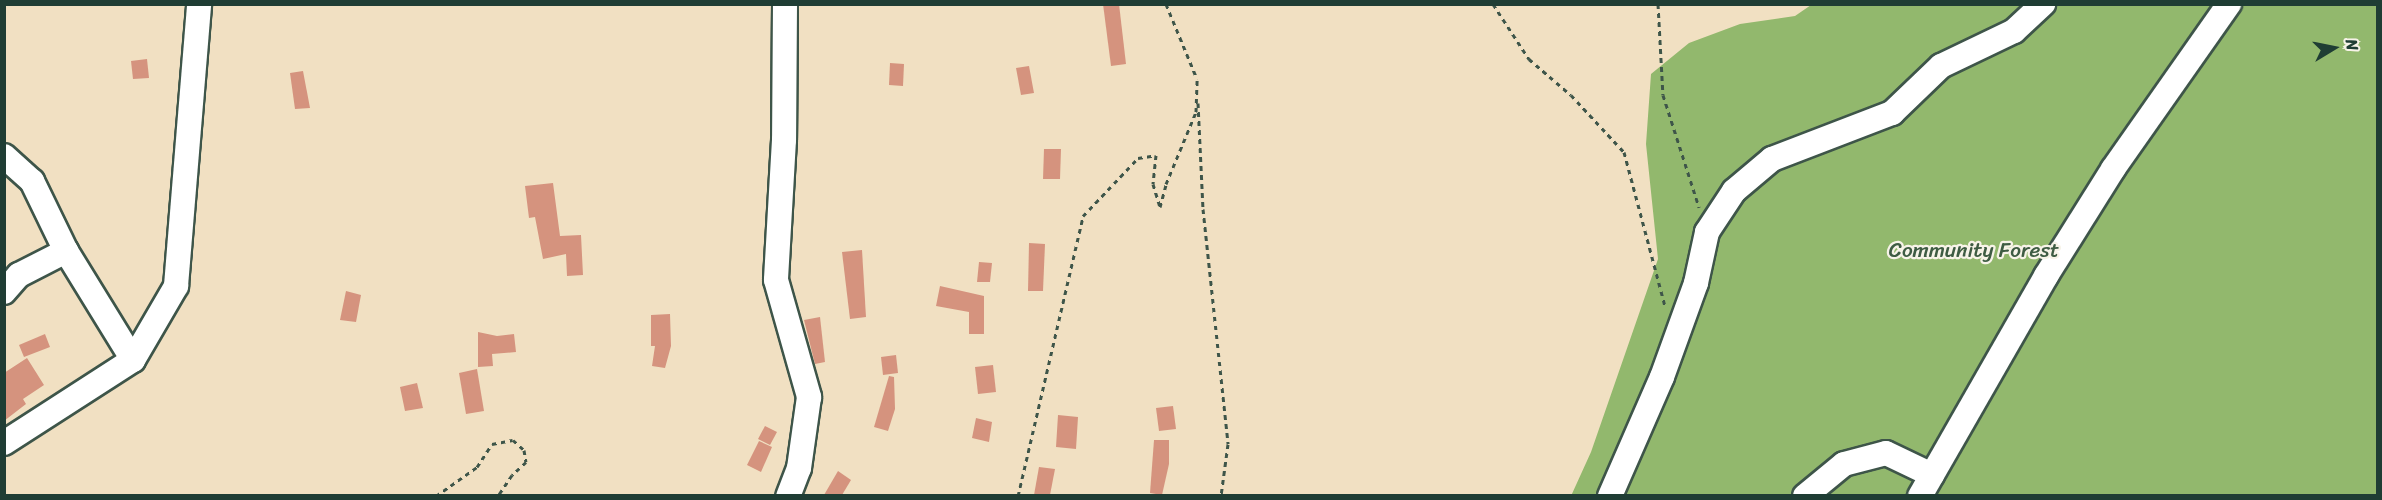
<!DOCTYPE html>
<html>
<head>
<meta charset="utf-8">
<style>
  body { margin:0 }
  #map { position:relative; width:2382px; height:500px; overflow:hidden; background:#f1e0c2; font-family:Sriracha,sans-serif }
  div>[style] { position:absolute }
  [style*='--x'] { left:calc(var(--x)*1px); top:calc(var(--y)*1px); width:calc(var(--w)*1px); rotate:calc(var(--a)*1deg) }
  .forest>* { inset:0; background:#92b86d }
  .building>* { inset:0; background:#d5937e }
  .path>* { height:3px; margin-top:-1.5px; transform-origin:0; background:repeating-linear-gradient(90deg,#3e5549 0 4.5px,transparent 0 9px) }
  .roads { filter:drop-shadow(2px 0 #3e5549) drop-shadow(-2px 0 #3e5549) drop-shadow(0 2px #3e5549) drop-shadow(0 -2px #3e5549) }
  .minor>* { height:24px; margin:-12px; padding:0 12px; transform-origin:12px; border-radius:12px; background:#fff }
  span { translate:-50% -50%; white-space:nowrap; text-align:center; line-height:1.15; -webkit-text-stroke:4.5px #f7f3e8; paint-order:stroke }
  .park-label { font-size:21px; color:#3e5c43 }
  .frame { position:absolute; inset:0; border:6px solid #1f3d34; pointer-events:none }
  .north { position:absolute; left:2304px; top:18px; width:60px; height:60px; -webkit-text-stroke:4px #f7f3e8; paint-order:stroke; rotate:80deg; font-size:16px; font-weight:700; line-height:24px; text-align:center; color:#1f3d34 }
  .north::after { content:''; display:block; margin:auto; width:21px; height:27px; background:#1f3d34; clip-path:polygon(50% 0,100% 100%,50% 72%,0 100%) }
</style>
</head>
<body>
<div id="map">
  <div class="forest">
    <div style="clip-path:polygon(1811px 5px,2377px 5px,2377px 495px,1571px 496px,1591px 452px,1658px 259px,1646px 144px,1651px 74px,1689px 43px,1740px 24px,1795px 16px)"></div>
  </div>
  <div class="building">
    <div style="clip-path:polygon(1103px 4px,1119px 4px,1126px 64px,1111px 66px)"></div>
    <div style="clip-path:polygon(147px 59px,149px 78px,133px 79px,131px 61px)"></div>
    <div style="clip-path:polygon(890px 63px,904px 64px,903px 86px,889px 85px)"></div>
    <div style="clip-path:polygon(1029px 66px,1034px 93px,1021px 95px,1016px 68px)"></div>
    <div style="clip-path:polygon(303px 71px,310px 108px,295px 109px,290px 73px)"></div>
    <div style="clip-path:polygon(1044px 149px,1061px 149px,1060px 179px,1043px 179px)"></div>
    <div style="clip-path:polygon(553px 183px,560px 236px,581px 235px,583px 275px,567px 276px,566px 254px,543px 259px,535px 217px,529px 218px,525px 186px)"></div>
    <div style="clip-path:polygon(1029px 243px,1045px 244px,1043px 291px,1028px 291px)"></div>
    <div style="clip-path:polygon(862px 250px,866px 317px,850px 319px,842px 252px)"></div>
    <div style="clip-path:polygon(979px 262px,992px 263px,990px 282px,977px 282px)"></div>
    <div style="clip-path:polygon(940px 286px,984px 296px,984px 334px,969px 334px,969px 312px,936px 306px)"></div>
    <div style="clip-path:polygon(346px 291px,361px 295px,356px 322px,340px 320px)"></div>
    <div style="clip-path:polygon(670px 314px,671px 346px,665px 368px,652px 366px,655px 346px,651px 346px,651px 315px)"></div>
    <div style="clip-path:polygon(820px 317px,825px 362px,815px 364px,804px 320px)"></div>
    <div style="clip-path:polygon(478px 332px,497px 336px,514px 334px,516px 352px,492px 354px,493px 366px,478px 367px)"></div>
    <div style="clip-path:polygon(45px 334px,50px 347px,24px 357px,19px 345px)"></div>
    <div style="clip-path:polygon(896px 355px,898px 373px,883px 375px,881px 357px)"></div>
    <div style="clip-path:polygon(27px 358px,44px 385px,23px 399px,26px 404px,4px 421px,4px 373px)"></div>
    <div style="clip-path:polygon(993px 365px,996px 392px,978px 394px,975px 367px)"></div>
    <div style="clip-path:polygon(477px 369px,484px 411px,466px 414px,459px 373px)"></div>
    <div style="clip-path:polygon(889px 376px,894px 377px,895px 409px,888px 431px,874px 427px)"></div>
    <div style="clip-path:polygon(417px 383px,423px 408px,405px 411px,400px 387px)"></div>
    <div style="clip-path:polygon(1173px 406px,1176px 429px,1159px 431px,1156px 408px)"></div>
    <div style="clip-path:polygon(1058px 415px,1078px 417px,1076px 449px,1056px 447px)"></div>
    <div style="clip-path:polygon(976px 418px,992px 422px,989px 442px,972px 438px)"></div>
    <div style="clip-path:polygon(765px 426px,777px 432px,770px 445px,758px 439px)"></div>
    <div style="clip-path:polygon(1154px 440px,1169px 440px,1169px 464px,1162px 495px,1150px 493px)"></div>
    <div style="clip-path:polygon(759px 441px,772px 447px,761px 472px,747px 465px)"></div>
    <div style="clip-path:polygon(1039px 467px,1055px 469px,1050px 495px,1034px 495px)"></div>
    <div style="clip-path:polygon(838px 471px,851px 480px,842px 495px,824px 495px)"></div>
  </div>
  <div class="path">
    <div style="--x:1166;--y:4;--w:81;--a:67.5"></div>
    <div style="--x:1493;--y:4;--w:66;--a:56.8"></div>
    <div style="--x:1529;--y:59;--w:55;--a:40.6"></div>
    <div style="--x:1571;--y:95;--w:78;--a:47.1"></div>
    <div style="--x:1624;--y:152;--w:159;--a:75.1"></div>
    <div style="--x:1658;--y:4;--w:91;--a:86.9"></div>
    <div style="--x:1663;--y:95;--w:118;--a:72.2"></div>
    <div style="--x:1198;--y:103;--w:106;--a:87.3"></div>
    <div style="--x:1203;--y:209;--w:236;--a:83.9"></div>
    <div style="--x:1228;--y:444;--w:52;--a:97.7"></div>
    <div style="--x:436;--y:496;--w:50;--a:-35.3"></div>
    <div style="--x:477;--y:467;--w:27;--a:-57"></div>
    <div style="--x:492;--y:444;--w:21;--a:-11"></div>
    <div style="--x:513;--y:440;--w:15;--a:42"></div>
    <div style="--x:524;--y:450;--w:12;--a:81"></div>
    <div style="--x:526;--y:462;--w:19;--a:137"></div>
    <div style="--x:512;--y:475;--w:25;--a:124"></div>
    <div style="--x:1018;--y:496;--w:287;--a:-76.9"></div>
    <div style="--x:1083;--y:216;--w:80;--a:-46.5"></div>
    <div style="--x:1138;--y:158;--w:18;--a:-9"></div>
    <div style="--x:1156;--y:155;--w:29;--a:96"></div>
    <div style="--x:1153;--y:184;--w:24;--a:73"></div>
    <div style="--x:1160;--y:207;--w:24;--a:-75"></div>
    <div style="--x:1166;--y:184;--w:78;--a:-67.4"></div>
    <div style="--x:1196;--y:112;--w:33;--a:-88"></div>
  </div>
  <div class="roads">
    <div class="minor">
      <div style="--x:785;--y:4;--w:136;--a:90.4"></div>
      <div style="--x:784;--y:140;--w:140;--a:93.3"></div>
      <div style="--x:776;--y:280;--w:122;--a:74.2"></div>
      <div style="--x:809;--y:397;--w:72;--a:98"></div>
      <div style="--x:799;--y:468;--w:30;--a:111"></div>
      <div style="--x:4;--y:156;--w:38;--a:42"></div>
      <div style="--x:32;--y:181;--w:78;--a:64.1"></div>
      <div style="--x:66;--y:251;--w:128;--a:58.4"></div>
      <div style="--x:4;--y:292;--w:23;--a:-49"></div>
      <div style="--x:19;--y:275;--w:53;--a:-27.1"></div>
      <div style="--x:4;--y:443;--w:153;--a:-32.8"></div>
      <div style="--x:133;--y:360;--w:86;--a:-59.8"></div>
      <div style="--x:176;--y:286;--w:283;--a:-85.3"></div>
      <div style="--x:1610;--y:496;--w:130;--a:-66.4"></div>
      <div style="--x:1662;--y:377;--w:100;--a:-70.1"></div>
      <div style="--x:1696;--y:283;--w:52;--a:-77.8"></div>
      <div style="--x:1707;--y:232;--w:49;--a:-56.6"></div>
      <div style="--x:1734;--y:191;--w:50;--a:-40.1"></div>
      <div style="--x:1772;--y:159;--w:129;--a:-21"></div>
      <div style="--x:1892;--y:113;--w:68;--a:-43.8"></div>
      <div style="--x:1941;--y:66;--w:81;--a:-25.6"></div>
      <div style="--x:2014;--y:31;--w:40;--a:-43"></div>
      <div style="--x:1805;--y:496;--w:50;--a:-39.4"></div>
      <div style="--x:1844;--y:464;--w:43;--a:-14.7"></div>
      <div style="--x:1886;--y:453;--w:51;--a:25.6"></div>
      <div style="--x:1920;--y:496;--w:254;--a:-60.2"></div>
      <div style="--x:2046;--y:276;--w:126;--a:-57.9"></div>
      <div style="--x:2113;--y:169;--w:202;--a:-54.9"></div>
    </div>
  </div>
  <div class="park-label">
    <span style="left:1974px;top:250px">Community Forest</span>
  </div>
  <div class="frame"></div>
  <div class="north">N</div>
</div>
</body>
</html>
